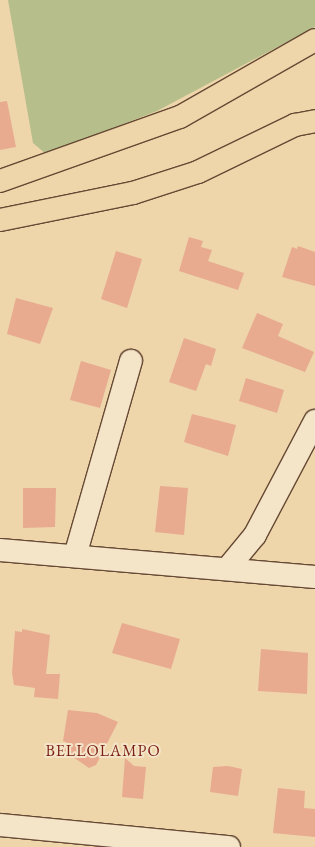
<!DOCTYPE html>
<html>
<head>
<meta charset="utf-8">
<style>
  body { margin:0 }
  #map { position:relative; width:315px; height:847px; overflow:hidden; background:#eed5aa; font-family:"EB Garamond",serif }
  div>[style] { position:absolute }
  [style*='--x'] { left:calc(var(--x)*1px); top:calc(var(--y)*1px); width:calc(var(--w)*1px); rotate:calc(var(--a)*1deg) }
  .green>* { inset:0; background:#b6be8b }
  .building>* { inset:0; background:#e8ab90 }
  .roads { filter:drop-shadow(1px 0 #664934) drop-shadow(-1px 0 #664934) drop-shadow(0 1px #664934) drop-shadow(0 -1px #664934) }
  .minor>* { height:22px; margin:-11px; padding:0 11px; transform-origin:11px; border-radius:11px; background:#f4e4c8 }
  .major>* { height:22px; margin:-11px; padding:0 11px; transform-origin:11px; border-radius:11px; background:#eed5aa }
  span { translate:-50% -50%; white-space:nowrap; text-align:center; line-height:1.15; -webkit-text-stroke:4px #f4e4c8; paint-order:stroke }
  .quarter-label { font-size:16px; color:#7a1f14; letter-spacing:1px }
</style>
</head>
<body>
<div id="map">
  <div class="green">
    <div style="clip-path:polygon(8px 0,315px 0,315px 27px,157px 111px,46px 154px,33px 143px)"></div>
  </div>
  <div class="building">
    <div style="clip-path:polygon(7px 101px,16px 147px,0 150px,0 102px)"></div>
    <div style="clip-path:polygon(189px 237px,203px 241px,201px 247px,212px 250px,208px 261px,244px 273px,238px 290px,179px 271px)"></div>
    <div style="clip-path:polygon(298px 246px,315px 252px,315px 286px,282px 277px,292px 247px,297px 249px)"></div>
    <div style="clip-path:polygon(116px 251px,142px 259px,127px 308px,101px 299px)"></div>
    <div style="clip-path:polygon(16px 298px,53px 308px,40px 344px,7px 334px)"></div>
    <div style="clip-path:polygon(257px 313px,283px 324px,278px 336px,314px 352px,305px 372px,242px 348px)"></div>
    <div style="clip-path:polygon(184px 338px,216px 349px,211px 366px,206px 364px,196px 391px,169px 382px)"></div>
    <div style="clip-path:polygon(81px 361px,111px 370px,100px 408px,70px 400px)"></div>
    <div style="clip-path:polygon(246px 378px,284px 390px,277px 413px,239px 401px)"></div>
    <div style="clip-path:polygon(192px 414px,236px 425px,228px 456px,184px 442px)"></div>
    <div style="clip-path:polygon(160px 486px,188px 488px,184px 535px,155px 532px)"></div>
    <div style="clip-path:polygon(23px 488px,56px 488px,55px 527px,23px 528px)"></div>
    <div style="clip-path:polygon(122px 623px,180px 639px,171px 669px,112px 653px)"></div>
    <div style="clip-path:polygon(22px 629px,50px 635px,46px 674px,60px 674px,58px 699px,34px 697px,35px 688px,14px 685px,12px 673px,15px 631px,22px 632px)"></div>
    <div style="clip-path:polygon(261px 649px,308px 653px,307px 694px,258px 691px)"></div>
    <div style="clip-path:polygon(68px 710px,97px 713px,118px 722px,96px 765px,89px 768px,63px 750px,68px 743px,63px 741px)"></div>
    <div style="clip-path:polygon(125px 758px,134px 766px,146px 767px,143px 799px,122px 797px)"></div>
    <div style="clip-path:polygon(228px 766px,242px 769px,238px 796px,210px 792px,213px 767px)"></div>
    <div style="clip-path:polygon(278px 788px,305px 791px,304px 808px,315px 809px,315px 837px,273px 833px)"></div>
  </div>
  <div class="roads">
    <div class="minor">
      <div style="--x:0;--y:550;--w:316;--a:4.9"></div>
      <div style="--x:75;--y:556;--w:203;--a:-74"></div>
      <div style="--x:227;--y:569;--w:44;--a:-50.5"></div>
      <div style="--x:255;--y:535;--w:129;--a:-62.2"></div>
      <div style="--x:0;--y:825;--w:230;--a:5.5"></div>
    </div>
    <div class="major">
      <div style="--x:0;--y:181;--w:191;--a:-19.6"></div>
      <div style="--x:180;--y:117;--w:155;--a:-29.7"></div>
      <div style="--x:0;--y:220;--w:136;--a:-11.5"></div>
      <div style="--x:133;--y:193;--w:68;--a:-17.9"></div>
      <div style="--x:198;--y:172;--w:108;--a:-25.9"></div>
      <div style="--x:295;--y:125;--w:20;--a:-11"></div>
    </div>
  </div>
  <div class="quarter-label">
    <span style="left:103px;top:751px">BELLOLAMPO</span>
  </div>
</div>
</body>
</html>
